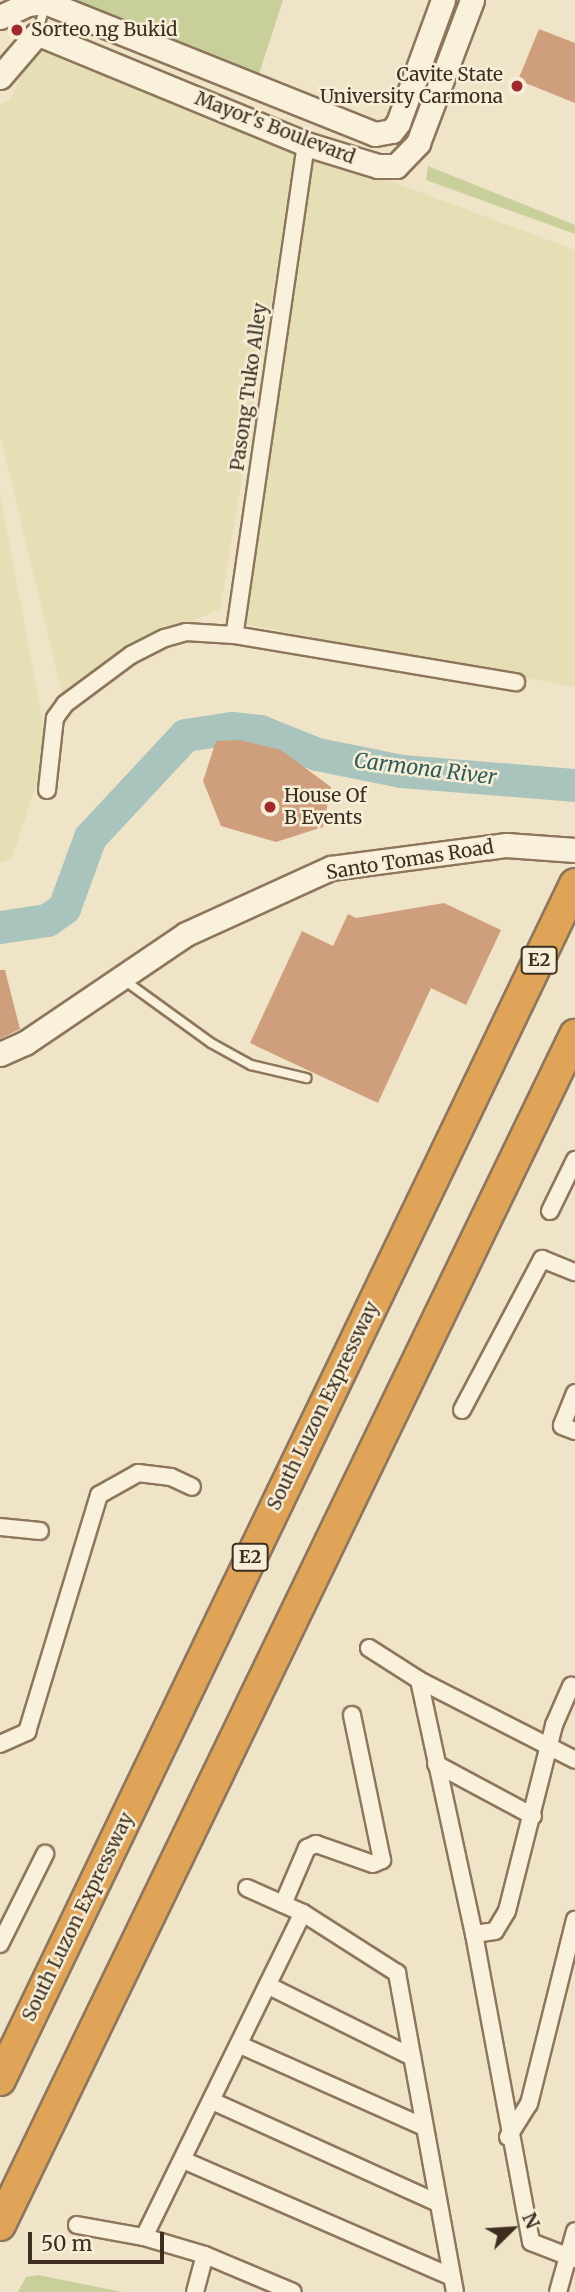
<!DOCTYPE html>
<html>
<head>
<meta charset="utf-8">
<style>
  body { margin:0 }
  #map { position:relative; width:575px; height:2292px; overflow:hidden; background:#f0e4c8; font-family:Merriweather,serif }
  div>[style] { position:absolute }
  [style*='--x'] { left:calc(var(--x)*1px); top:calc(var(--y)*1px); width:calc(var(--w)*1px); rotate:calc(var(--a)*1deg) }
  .farmland>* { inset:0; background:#e6deb5 }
  .green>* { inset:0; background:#c9cf9b }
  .river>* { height:33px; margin:-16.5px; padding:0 16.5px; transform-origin:16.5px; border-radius:16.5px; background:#a9c4bc }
  .building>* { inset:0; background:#cf9f7d }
  .roads { filter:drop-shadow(2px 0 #8d765c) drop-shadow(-2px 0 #8d765c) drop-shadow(0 2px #8d765c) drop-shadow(0 -2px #8d765c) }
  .lane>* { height:8px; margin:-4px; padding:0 4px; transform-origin:4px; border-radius:4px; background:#faf1dc }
  .street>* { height:16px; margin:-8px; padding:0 8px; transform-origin:8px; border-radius:8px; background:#faf1dc }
  .secondary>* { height:23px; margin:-11.5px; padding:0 11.5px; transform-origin:11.5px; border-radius:11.5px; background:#faf1dc }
  .highway>* { height:30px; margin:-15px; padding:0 15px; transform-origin:15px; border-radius:15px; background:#e0a458 }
  .dots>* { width:19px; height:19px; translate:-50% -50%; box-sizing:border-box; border:4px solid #f7eed8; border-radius:50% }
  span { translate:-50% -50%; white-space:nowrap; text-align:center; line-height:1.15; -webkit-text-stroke:5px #f7eed8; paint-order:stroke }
  .shield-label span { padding:2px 5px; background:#f7eed8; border:2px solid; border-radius:5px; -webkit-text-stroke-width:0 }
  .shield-label { font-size:18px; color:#3d2e20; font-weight:700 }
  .poi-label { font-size:19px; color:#3d2e20 }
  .left { translate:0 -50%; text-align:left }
  .right { translate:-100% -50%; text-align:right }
  .street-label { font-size:19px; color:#3d2e20 }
  .water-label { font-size:21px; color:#2f5d5a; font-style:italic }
  .north { position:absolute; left:477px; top:2194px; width:70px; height:70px; -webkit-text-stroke:5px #f7eed8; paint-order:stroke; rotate:66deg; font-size:19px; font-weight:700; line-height:28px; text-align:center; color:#3d2e20 }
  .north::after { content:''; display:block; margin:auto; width:24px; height:32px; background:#3d2e20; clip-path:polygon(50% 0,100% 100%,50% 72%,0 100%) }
  .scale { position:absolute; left:28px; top:2232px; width:136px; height:32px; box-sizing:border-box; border:4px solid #3d2e20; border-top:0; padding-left:9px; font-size:21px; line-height:24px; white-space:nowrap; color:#3d2e20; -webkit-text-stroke:5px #f7eed8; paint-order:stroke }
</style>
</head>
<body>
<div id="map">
  <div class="farmland">
    <div style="clip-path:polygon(38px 39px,298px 141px,220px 609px,136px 646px,63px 698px,0 434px,0 104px,10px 100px)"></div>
    <div style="clip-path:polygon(313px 152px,575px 250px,575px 687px,244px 624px)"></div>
    <div style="clip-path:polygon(0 493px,48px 750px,12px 858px,0 863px)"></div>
  </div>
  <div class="green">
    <div style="clip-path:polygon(76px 0,283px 0,259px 74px)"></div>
    <div style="clip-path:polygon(428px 166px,575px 225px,575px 234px,426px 180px)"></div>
    <div style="clip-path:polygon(38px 2275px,122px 2292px,18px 2292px,26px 2277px)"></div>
  </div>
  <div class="river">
    <div style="--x:0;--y:927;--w:48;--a:-8.5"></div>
    <div style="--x:47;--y:920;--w:21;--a:-35"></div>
    <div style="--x:64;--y:908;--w:76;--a:-69.9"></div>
    <div style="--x:90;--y:837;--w:139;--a:-47"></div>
    <div style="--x:185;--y:735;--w:48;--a:-8.5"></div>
    <div style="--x:232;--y:728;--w:28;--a:6"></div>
    <div style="--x:260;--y:731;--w:61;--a:22"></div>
    <div style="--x:317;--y:754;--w:86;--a:11.4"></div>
    <div style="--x:401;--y:771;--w:175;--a:4.6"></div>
  </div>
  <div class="building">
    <div style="clip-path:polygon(539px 29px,575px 43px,575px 103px,518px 80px)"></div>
    <div style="clip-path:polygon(240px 740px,281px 750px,331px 787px,323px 827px,276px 842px,221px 826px,203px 781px,216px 741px)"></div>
    <div style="clip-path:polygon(444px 903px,501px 930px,466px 1005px,431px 988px,378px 1103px,250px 1043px,302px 931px,333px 946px,348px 914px,356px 918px)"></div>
    <div style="clip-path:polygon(0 970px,5px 970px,20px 1029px,0 1039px)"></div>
  </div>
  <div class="roads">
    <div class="lane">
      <div style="--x:37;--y:34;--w:29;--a:-74"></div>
      <div style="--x:124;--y:980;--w:107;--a:35.9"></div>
      <div style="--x:211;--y:1043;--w:46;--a:28.8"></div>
      <div style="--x:251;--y:1065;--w:57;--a:13.3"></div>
    </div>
    <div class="street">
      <div style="--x:306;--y:144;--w:496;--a:98.3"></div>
      <div style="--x:234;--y:635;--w:286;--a:9.5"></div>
      <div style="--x:47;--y:790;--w:72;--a:-83.7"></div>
      <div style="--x:55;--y:718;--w:17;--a:-54"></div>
      <div style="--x:65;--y:704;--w:82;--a:-36.6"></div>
      <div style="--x:131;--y:655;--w:38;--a:-27"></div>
      <div style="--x:165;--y:638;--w:22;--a:-16"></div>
      <div style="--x:186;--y:632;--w:48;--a:3.6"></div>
      <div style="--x:550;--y:1211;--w:57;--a:-63.9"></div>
      <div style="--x:575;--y:1393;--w:35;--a:112"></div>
      <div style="--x:562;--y:1426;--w:14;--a:21"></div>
      <div style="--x:462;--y:1410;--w:171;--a:-62.1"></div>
      <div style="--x:542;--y:1259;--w:35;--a:22"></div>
      <div style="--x:0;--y:1527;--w:40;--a:5.7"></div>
      <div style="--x:369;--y:1648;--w:59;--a:32.6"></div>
      <div style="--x:419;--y:1680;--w:175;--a:27.1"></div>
      <div style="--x:419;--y:1680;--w:260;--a:77.8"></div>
      <div style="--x:474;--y:1934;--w:313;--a:79.5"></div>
      <div style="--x:531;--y:2242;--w:47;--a:21.1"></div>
      <div style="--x:0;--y:1744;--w:30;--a:-24"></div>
      <div style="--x:27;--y:1732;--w:248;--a:-73.1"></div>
      <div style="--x:99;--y:1495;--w:45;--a:-29.4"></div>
      <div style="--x:138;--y:1473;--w:33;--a:7"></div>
      <div style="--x:171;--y:1477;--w:23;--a:25"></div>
      <div style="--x:436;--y:1764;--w:110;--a:28.2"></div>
      <div style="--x:247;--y:1888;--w:61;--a:24.1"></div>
      <div style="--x:303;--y:1913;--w:112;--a:32.6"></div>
      <div style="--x:397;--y:1973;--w:324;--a:79.7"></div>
      <div style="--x:283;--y:1904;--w:61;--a:-66.8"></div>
      <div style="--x:307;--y:1848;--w:10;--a:-24"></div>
      <div style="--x:316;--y:1844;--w:60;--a:19.3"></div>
      <div style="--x:373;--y:1864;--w:10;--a:-24"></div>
      <div style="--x:382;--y:1860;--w:148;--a:-101.7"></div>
      <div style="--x:474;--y:1934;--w:21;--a:-8"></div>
      <div style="--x:495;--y:1931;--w:23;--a:-59"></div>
      <div style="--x:507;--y:1911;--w:192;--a:-75.8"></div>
      <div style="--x:554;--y:1725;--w:43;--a:-66.4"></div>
      <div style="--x:0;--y:1944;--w:101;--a:-63.4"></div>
      <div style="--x:269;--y:1986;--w:160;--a:26.4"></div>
      <div style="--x:240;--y:2045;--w:201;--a:24"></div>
      <div style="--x:212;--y:2101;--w:246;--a:24.3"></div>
      <div style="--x:508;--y:2137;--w:39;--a:-58"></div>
      <div style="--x:529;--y:2104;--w:190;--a:-76"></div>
      <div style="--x:183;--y:2160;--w:293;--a:23.5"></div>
      <div style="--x:77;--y:2225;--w:68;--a:10.2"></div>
      <div style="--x:144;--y:2237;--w:64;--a:16.4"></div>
      <div style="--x:205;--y:2255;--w:95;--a:22.8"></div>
      <div style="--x:144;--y:2237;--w:361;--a:-63.9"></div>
      <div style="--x:195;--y:2292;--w:38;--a:-75"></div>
      <div style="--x:558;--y:2292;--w:63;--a:-74.4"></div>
    </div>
    <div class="secondary">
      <div style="--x:0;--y:17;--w:31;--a:-25"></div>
      <div style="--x:28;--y:4;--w:17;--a:-7"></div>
      <div style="--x:45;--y:2;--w:355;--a:21.8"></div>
      <div style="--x:375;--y:134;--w:17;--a:-10"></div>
      <div style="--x:392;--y:131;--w:10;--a:-53"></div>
      <div style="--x:398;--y:123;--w:131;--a:-69.9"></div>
      <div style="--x:0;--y:77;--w:55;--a:-49.4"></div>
      <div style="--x:36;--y:35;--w:8;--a:7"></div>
      <div style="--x:44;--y:36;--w:283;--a:22.4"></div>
      <div style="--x:306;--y:144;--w:75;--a:17"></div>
      <div style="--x:378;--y:166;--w:18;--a:0"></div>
      <div style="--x:396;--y:166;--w:32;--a:-46"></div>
      <div style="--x:418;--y:143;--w:153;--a:-69.3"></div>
      <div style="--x:0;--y:1054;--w:27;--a:-24"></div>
      <div style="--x:25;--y:1043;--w:194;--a:-34.1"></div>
      <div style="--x:186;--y:934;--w:159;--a:-24.5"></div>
      <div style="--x:331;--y:868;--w:177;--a:-7.5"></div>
      <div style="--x:506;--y:845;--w:69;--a:4.1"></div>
    </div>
    <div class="highway">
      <div style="--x:0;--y:2080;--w:1327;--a:-64.32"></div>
      <div style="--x:0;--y:2225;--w:1322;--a:-64.21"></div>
    </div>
  </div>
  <div class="dots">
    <div style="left:17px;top:30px;background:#9e2a2b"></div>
    <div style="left:517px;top:86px;background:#9e2a2b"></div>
    <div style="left:270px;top:807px;background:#9e2a2b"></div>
  </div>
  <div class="shield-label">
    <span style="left:539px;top:960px">E2</span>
    <span style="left:250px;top:1557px">E2</span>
  </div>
  <div class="poi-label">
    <span class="left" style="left:31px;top:30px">Sorteo ng Bukid</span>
    <span class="right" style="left:503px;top:86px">Cavite State<br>University Carmona</span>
    <span class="left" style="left:284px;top:807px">House Of<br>B Events</span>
  </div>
  <div class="street-label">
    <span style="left:275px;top:128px;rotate:21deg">Mayor's Boulevard</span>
    <span style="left:249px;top:387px;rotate:-82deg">Pasong Tuko Alley</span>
    <span style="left:410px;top:860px;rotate:-9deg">Santo Tomas Road</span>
    <span style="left:323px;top:1406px;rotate:-64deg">South Luzon Expressway</span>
    <span style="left:78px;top:1917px;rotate:-64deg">South Luzon Expressway</span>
  </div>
  <div class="water-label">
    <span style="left:425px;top:769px;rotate:7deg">Carmona River</span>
  </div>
  <div class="north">N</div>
  <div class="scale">50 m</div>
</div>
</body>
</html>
